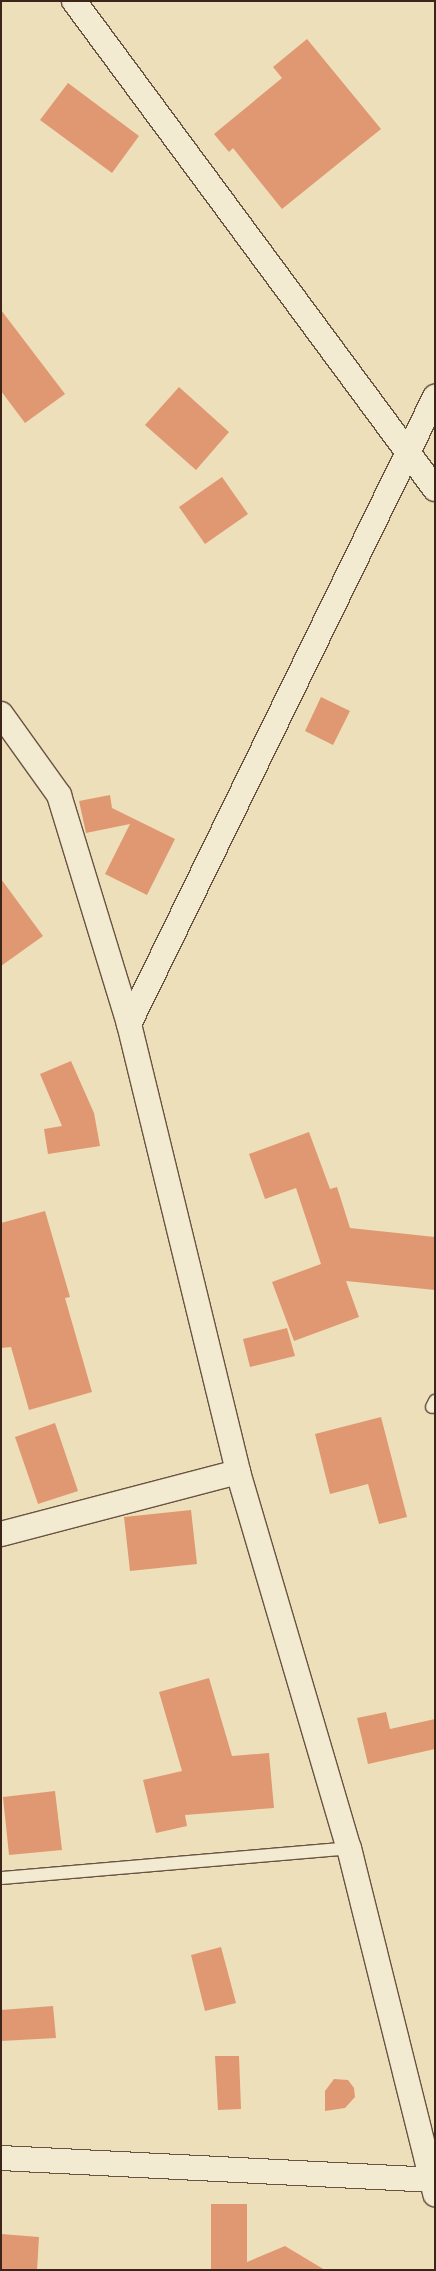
<!DOCTYPE html>
<html>
<head>
<meta charset="utf-8">
<style>
  body { margin:0 }
  #map { position:relative; width:436px; height:2271px; overflow:hidden; background:#eddfb9; font-family:Alegreya,serif }
  div>[style] { position:absolute }
  [style*='--x'] { left:calc(var(--x)*1px); top:calc(var(--y)*1px); width:calc(var(--w)*1px); rotate:calc(var(--a)*1deg) }
  .building>* { inset:0; background:#e09872 }
  .roads { filter:drop-shadow(1px 0 #695341) drop-shadow(-1px 0 #695341) drop-shadow(0 1px #695341) drop-shadow(0 -1px #695341) }
  .service>* { height:12px; margin:-6px; padding:0 6px; transform-origin:6px; border-radius:6px; background:#f3ead2 }
  .minor>* { height:24px; margin:-12px; padding:0 12px; transform-origin:12px; border-radius:12px; background:#f3ead2 }
  span { translate:-50% -50%; white-space:nowrap; text-align:center; line-height:1.15; -webkit-text-stroke:4.5px #f3ead2; paint-order:stroke }
  .frame { position:absolute; inset:0; border:2px solid #3d2419; pointer-events:none }
</style>
</head>
<body>
<div id="map">
  <div class="building">
    <div style="clip-path:polygon(307px 39px,381px 129px,282px 209px,233px 148px,229px 152px,214px 134px,282px 78px,273px 67px)"></div>
    <div style="clip-path:polygon(68px 83px,139px 136px,112px 173px,40px 120px)"></div>
    <div style="clip-path:polygon(1px 310px,65px 394px,25px 423px,1px 391px)"></div>
    <div style="clip-path:polygon(179px 387px,229px 432px,196px 470px,145px 425px)"></div>
    <div style="clip-path:polygon(222px 477px,248px 514px,205px 544px,179px 507px)"></div>
    <div style="clip-path:polygon(321px 697px,350px 711px,333px 745px,305px 731px)"></div>
    <div style="clip-path:polygon(110px 795px,112px 808px,175px 839px,147px 895px,105px 874px,130px 824px,86px 833px,79px 801px)"></div>
    <div style="clip-path:polygon(1px 879px,43px 936px,1px 966px)"></div>
    <div style="clip-path:polygon(71px 1061px,94px 1113px,100px 1146px,48px 1154px,44px 1129px,62px 1126px,40px 1074px)"></div>
    <div style="clip-path:polygon(309px 1132px,330px 1189px,337px 1187px,350px 1228px,435px 1237px,435px 1290px,346px 1281px,359px 1317px,294px 1341px,272px 1282px,321px 1264px,296px 1188px,265px 1199px,249px 1154px)"></div>
    <div style="clip-path:polygon(45px 1211px,70px 1297px,65px 1298px,92px 1392px,29px 1410px,11px 1347px,1px 1348px,1px 1223px)"></div>
    <div style="clip-path:polygon(287px 1328px,295px 1356px,250px 1367px,243px 1339px)"></div>
    <div style="clip-path:polygon(381px 1417px,407px 1517px,379px 1524px,368px 1484px,330px 1494px,315px 1434px)"></div>
    <div style="clip-path:polygon(55px 1423px,78px 1491px,38px 1504px,15px 1437px)"></div>
    <div style="clip-path:polygon(191px 1510px,197px 1564px,130px 1571px,124px 1517px)"></div>
    <div style="clip-path:polygon(209px 1678px,232px 1756px,269px 1753px,274px 1808px,185px 1815px,187px 1826px,156px 1833px,143px 1780px,182px 1771px,159px 1692px)"></div>
    <div style="clip-path:polygon(386px 1712px,390px 1729px,435px 1719px,435px 1749px,368px 1764px,357px 1718px)"></div>
    <div style="clip-path:polygon(55px 1791px,62px 1850px,9px 1855px,3px 1797px)"></div>
    <div style="clip-path:polygon(221px 1947px,236px 2003px,205px 2011px,191px 1955px)"></div>
    <div style="clip-path:polygon(53px 2006px,56px 2038px,1px 2041px,1px 2010px)"></div>
    <div style="clip-path:polygon(215px 2056px,239px 2056px,241px 2109px,218px 2110px)"></div>
    <div style="clip-path:polygon(334px 2079px,348px 2080px,354px 2088px,355px 2097px,345px 2108px,325px 2111px,325px 2091px)"></div>
    <div style="clip-path:polygon(211px 2204px,247px 2204px,247px 2262px,285px 2246px,325px 2270px,211px 2270px)"></div>
    <div style="clip-path:polygon(1px 2234px,39px 2237px,37px 2270px,1px 2270px)"></div>
  </div>
  <div class="roads">
    <div class="service">
      <div style="--x:432;--y:1407;--w:7;--a:-63"></div>
      <div style="--x:1;--y:1878;--w:349;--a:-4.9"></div>
    </div>
    <div class="minor">
      <div style="--x:74;--y:1;--w:607;--a:53.51"></div>
      <div style="--x:1;--y:714;--w:100;--a:54.4"></div>
      <div style="--x:59;--y:795;--w:239;--a:73"></div>
      <div style="--x:129;--y:1024;--w:461;--a:76.3"></div>
      <div style="--x:238;--y:1472;--w:392;--a:73.6"></div>
      <div style="--x:349;--y:1848;--w:357;--a:76"></div>
      <div style="--x:129;--y:1024;--w:698;--a:-63.99"></div>
      <div style="--x:1;--y:1534;--w:245;--a:-14.7"></div>
      <div style="--x:1;--y:2158;--w:435;--a:2.9"></div>
    </div>
  </div>
  <div class="frame"></div>
</div>
</body>
</html>
